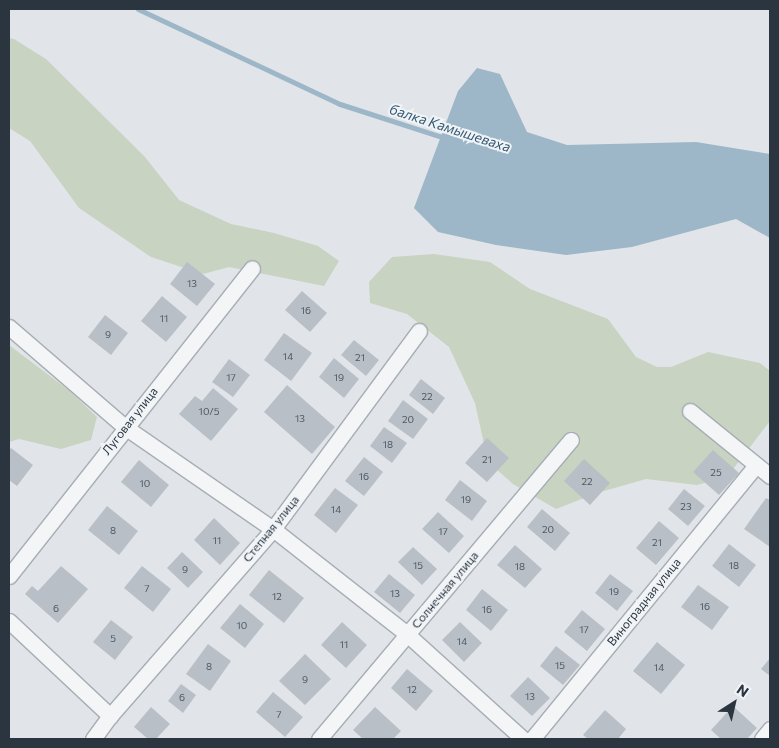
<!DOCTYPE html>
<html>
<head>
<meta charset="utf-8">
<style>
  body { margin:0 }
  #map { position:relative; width:779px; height:748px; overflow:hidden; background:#e1e5e9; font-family:Commissioner,sans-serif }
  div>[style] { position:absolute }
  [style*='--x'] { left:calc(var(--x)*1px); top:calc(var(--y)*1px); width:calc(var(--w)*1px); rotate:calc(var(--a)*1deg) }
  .green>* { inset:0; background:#c8d3c2 }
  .water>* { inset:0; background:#9db7c8 }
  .stream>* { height:5px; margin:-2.5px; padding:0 2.5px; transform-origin:2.5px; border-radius:2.5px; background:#9db7c8 }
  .building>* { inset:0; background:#b8bfc6 }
  .roads { filter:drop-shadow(1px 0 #a6adb3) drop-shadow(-1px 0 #a6adb3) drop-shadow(0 1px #a6adb3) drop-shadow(0 -1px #a6adb3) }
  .street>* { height:15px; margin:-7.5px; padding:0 7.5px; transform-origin:7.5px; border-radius:7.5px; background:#f3f5f7 }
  span { translate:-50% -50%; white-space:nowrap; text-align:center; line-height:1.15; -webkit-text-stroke:4px #f0f4f7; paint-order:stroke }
  .number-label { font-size:10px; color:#4e5862 }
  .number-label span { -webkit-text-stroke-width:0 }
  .street-label { font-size:12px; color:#2a3540 }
  .water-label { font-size:14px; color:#355873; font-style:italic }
  .frame { position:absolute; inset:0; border:10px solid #2a3540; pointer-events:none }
  .north { position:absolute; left:709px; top:678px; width:50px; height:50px; -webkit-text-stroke:4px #f0f4f7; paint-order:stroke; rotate:35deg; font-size:14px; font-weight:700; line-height:20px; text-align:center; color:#2a3540 }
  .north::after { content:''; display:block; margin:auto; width:18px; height:22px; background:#2a3540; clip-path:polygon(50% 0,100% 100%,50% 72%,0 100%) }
</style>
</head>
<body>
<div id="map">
  <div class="green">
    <div style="clip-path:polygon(9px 38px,14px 39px,46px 59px,145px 157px,179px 200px,231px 224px,274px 233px,318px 246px,339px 261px,324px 286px,229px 267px,203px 274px,151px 257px,79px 208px,30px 141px,9px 128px)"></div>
    <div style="clip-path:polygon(434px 254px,490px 262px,530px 289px,608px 319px,636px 357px,657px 367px,671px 367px,708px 352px,760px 363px,770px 371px,770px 421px,727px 477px,697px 485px,646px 479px,597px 493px,556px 509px,513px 484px,488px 462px,475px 403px,449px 347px,407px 314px,370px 303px,369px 282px,392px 257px)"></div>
    <div style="clip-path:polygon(9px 345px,71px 392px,97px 417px,91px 440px,61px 449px,19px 439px,9px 442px)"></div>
  </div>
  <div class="water">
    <div style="clip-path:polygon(477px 68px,500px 74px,527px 132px,567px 145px,696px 142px,770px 154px,770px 238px,736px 219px,632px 247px,566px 255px,496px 245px,438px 232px,414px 208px,458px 91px)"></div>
  </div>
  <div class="stream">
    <div style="--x:138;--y:9;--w:223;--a:25.2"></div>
    <div style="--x:340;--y:104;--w:110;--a:17.9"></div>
  </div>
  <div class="building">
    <div style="clip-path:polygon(187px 262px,215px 284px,197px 306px,170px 284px)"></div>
    <div style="clip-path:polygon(302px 291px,327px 313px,310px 332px,285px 310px)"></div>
    <div style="clip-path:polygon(162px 296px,187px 317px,166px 342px,141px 321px)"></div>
    <div style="clip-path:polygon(105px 315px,128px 333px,111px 355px,88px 337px)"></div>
    <div style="clip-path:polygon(284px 333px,312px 353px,291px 381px,264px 360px)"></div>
    <div style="clip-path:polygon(354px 340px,379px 360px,366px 376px,341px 355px)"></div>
    <div style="clip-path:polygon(334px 358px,359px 379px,344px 398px,319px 377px)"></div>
    <div style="clip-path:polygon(229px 359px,250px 375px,233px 397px,212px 382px)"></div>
    <div style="clip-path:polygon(421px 379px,445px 398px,433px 414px,409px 395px)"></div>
    <div style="clip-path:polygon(287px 385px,335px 427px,312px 454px,264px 412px)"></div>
    <div style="clip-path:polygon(213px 388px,238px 409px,211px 441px,179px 414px,195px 396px,202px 401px)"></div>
    <div style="clip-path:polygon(403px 400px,428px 419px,413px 439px,388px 421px)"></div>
    <div style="clip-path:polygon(384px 427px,407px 443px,392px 463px,370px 446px)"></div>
    <div style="clip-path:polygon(487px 438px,509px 458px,487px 482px,465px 463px)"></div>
    <div style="clip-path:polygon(11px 448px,33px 465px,17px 486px,9px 480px,9px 451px)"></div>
    <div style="clip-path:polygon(713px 450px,739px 473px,719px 495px,693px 472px)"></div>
    <div style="clip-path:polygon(364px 457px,383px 472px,364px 496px,345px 481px)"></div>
    <div style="clip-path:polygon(584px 459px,610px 483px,590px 505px,564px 481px)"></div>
    <div style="clip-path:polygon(139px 460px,169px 485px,151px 507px,121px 482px)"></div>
    <div style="clip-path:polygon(460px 480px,487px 501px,472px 521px,445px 500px)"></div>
    <div style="clip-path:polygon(335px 488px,358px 505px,336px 533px,314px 515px)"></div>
    <div style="clip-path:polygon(684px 489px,705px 506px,688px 526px,668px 509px)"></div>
    <div style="clip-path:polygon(766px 498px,770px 500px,770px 547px,744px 529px)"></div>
    <div style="clip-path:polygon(107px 506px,138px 531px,119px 555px,88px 530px)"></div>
    <div style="clip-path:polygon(542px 509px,570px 533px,555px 551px,527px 527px)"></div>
    <div style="clip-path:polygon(438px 512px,464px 536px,449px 553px,422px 529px)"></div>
    <div style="clip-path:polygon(214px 518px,240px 543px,220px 565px,194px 540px)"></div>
    <div style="clip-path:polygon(659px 521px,679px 538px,656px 565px,636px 548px)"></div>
    <div style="clip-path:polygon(729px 544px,756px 565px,739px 587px,712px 566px)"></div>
    <div style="clip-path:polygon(515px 545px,542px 569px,525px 588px,497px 565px)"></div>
    <div style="clip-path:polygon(413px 547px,437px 569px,422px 585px,398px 562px)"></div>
    <div style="clip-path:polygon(182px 552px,203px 572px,188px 588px,167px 568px)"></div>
    <div style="clip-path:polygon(61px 566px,88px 589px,58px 623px,25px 594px,32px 586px,38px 591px)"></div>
    <div style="clip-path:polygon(142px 566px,171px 589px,153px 612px,124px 588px)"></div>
    <div style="clip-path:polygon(269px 570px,304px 598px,284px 623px,249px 595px)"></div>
    <div style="clip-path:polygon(389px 574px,415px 595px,400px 613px,374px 592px)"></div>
    <div style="clip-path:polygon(610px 574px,633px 591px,617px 611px,595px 593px)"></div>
    <div style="clip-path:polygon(698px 585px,729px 607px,712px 630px,681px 607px)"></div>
    <div style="clip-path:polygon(482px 589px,508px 610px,491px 631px,466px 610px)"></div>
    <div style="clip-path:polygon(240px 604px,264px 624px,245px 648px,220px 628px)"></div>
    <div style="clip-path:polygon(582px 610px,605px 629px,587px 651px,564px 632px)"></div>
    <div style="clip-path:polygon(111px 620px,133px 637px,115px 660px,93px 642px)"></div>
    <div style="clip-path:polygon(342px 622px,367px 645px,346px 668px,321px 645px)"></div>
    <div style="clip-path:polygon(460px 622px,482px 643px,464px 662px,442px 640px)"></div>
    <div style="clip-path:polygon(657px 642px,685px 665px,661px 694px,633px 671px)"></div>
    <div style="clip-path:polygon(208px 644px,231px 661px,210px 691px,186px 674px)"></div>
    <div style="clip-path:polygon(556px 646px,580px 665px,563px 685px,540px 666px)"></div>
    <div style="clip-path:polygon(305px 654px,331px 679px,305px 705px,279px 681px)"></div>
    <div style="clip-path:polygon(770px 658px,770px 676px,761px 669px)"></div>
    <div style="clip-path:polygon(407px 669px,433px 691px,416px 711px,391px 688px)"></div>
    <div style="clip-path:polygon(528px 677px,550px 698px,532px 716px,510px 696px)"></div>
    <div style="clip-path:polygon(181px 684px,196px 695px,183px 713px,168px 701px)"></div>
    <div style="clip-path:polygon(273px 692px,303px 717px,285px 737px,256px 712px)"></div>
    <div style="clip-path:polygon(733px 706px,757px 728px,747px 739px,721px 739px,711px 730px)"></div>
    <div style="clip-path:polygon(151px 707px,170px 724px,156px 739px,148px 739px,134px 727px)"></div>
    <div style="clip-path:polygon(375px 707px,401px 731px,393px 739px,363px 739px,353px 730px)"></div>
    <div style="clip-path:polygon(605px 710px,626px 729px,618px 739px,588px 739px,583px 735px)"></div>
  </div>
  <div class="roads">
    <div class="street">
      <div style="--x:9;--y:327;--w:153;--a:40.8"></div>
      <div style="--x:125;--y:427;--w:180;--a:34.6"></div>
      <div style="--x:273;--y:529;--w:172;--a:38.1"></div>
      <div style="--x:408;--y:635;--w:155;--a:42.1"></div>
      <div style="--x:690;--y:411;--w:103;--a:39.1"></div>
      <div style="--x:9;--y:576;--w:392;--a:-51.7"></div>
      <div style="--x:9;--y:621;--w:139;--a:43.2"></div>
      <div style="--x:93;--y:739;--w:29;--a:-54"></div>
      <div style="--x:110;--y:716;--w:248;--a:-48.9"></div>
      <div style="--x:273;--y:529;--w:246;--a:-53.6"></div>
      <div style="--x:319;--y:739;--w:391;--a:-49.9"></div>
      <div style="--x:532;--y:739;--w:354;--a:-50.7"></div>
      <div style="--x:762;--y:739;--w:13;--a:-51"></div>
    </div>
  </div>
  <div class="number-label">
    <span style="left:192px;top:284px">13</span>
    <span style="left:306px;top:311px">16</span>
    <span style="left:164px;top:319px">11</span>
    <span style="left:108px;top:335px">9</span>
    <span style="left:288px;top:357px">14</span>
    <span style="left:360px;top:358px">21</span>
    <span style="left:231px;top:378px">17</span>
    <span style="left:339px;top:378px">19</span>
    <span style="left:427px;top:397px">22</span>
    <span style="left:209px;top:412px">10/5</span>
    <span style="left:300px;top:419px">13</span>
    <span style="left:408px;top:420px">20</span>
    <span style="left:388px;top:445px">18</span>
    <span style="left:487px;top:460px">21</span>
    <span style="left:716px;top:473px">25</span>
    <span style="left:364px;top:477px">16</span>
    <span style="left:587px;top:482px">22</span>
    <span style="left:145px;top:484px">10</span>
    <span style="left:466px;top:500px">19</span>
    <span style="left:686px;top:507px">23</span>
    <span style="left:336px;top:510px">14</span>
    <span style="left:548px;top:530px">20</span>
    <span style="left:113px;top:531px">8</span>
    <span style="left:443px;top:532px">17</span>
    <span style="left:217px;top:541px">11</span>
    <span style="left:657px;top:543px">21</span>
    <span style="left:418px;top:566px">15</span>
    <span style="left:734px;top:566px">18</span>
    <span style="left:520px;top:567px">18</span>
    <span style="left:185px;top:570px">9</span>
    <span style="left:147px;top:589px">7</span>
    <span style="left:614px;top:592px">19</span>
    <span style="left:395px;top:594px">13</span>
    <span style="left:277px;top:597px">12</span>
    <span style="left:705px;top:607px">16</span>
    <span style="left:56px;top:609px">6</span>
    <span style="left:487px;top:610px">16</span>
    <span style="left:242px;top:626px">10</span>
    <span style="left:584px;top:630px">17</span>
    <span style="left:113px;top:639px">5</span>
    <span style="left:462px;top:642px">14</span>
    <span style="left:344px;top:645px">11</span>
    <span style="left:560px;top:666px">15</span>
    <span style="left:209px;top:667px">8</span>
    <span style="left:659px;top:668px">14</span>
    <span style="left:305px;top:680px">9</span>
    <span style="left:412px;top:690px">12</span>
    <span style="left:530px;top:697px">13</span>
    <span style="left:182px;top:698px">6</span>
    <span style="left:279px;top:715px">7</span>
  </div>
  <div class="street-label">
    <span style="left:130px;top:421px;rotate:-52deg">Луговая улица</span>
    <span style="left:271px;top:529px;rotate:-51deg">Степная улица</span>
    <span style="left:445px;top:590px;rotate:-50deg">Солнечная улица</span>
    <span style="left:644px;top:602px;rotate:-51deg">Виноградная улица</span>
  </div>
  <div class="water-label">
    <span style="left:450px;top:128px;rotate:18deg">балка Камышеваха</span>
  </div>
  <div class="frame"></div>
  <div class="north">N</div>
</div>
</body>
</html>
